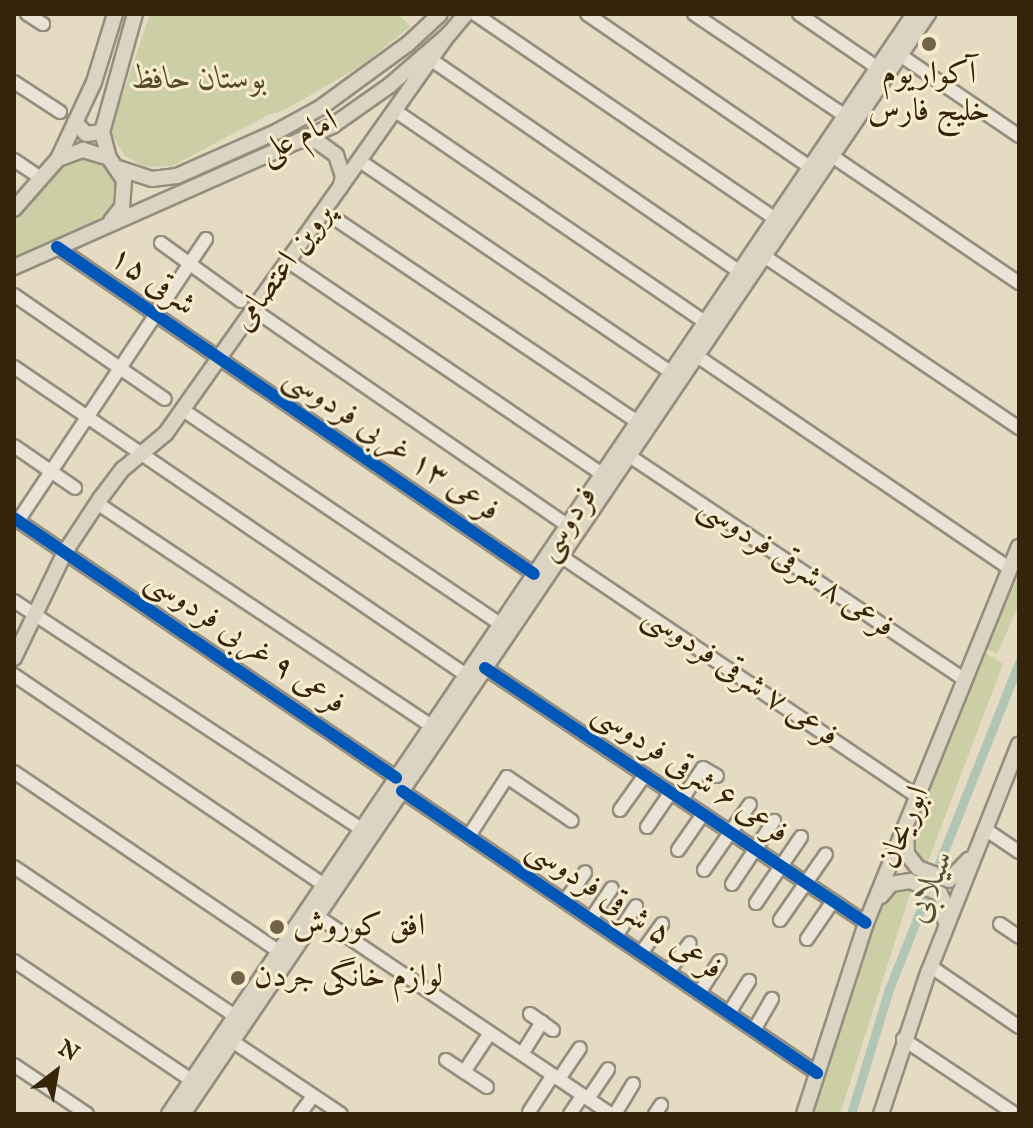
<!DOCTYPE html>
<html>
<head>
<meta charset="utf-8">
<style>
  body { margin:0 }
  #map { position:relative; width:1033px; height:1128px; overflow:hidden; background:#e4dbc2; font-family:"IM FELL English",Amiri,serif }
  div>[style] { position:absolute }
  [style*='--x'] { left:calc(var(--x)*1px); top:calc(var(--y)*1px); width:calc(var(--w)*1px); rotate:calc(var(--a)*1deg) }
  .green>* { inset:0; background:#cccea5 }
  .canal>* { height:9px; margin:-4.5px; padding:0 4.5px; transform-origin:4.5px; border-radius:4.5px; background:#b1c6b5 }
  .roads { filter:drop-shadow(2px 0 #958d7d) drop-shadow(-2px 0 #958d7d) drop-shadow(0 2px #958d7d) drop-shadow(0 -2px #958d7d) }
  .minor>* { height:12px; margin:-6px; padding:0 6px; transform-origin:6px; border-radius:6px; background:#e9e4d7 }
  .major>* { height:14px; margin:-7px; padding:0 7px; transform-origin:7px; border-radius:7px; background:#dcd4c3 }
  .cycleway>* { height:12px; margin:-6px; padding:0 6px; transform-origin:6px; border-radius:6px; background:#0057b8 }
  .dots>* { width:22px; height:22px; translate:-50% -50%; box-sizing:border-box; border:4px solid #f7ecce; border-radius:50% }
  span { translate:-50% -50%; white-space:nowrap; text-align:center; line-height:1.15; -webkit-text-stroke:6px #f7ecce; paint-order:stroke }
  .poi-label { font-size:32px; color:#35230a }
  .left { translate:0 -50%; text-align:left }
  .park-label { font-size:32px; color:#564b2b; font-style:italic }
  .street-label { font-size:32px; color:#35230a }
  .water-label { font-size:34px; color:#54513c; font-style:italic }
  .frame { position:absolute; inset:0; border:16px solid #35230a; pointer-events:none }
  .north { position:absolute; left:16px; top:1032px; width:80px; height:80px; -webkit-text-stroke:6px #f7ecce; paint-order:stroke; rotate:31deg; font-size:22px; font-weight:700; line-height:32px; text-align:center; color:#35230a }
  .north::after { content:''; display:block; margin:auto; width:28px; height:36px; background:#35230a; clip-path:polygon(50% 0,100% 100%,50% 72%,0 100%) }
</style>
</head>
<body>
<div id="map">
  <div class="green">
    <div style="clip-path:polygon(150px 14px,397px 14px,411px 26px,361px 66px,284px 110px,268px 115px,172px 166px,144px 167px,124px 155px,110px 132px)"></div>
    <div style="clip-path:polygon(88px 157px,108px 166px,115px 176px,117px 198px,113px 209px,105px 217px,14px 260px,14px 220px,66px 162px)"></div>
    <div style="clip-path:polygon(1019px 575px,1019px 605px,997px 654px,985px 648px)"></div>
    <div style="clip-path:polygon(983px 651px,1003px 664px,927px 864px,920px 862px,914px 848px,913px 826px)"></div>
    <div style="clip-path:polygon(912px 888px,840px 1114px,813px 1114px,857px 971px,885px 902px,893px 893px)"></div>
  </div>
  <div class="canal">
    <div style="--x:851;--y:1114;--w:131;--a:-73.1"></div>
    <div style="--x:889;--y:989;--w:352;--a:-68.3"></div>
  </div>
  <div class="roads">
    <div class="minor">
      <div style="--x:27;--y:14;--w:19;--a:32"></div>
      <div style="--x:475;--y:14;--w:363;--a:34.3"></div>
      <div style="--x:587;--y:14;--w:270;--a:34.5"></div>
      <div style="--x:694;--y:14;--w:182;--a:34"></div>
      <div style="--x:799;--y:14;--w:96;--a:34.4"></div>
      <div style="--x:900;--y:55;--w:144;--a:34.2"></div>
      <div style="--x:433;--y:61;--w:373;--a:34.5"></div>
      <div style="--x:14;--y:82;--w:55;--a:33.1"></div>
      <div style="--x:397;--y:112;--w:373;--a:34.3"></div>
      <div style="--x:832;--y:156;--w:226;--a:34.2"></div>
      <div style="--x:14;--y:160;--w:32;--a:34"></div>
      <div style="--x:360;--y:161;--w:376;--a:34.2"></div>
      <div style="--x:325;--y:212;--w:376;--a:33.9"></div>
      <div style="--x:161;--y:243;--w:99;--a:35.9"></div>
      <div style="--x:57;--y:247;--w:578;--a:34.43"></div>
      <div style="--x:764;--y:256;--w:308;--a:34"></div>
      <div style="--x:289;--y:262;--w:378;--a:34.1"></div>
      <div style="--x:14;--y:295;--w:183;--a:34.6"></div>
      <div style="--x:254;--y:310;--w:380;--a:34.5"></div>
      <div style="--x:697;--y:356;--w:379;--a:34.2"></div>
      <div style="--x:14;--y:367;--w:547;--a:34.27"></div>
      <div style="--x:183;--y:410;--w:382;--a:34"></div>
      <div style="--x:14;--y:446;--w:74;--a:34.5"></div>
      <div style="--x:628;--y:455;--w:404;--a:33.7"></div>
      <div style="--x:97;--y:503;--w:402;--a:33.7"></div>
      <div style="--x:14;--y:518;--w:462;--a:34.2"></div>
      <div style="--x:18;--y:521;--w:339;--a:-56.3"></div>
      <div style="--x:562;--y:557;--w:429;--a:34"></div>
      <div style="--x:14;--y:601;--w:415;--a:33.3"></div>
      <div style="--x:485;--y:668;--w:458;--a:33.8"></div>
      <div style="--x:14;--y:675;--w:374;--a:34.1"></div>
      <div style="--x:14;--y:772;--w:319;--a:34.1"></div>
      <div style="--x:402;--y:791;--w:502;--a:34.2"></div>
      <div style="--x:682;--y:799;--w:37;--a:-56"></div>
      <div style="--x:703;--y:768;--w:16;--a:30"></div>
      <div style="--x:620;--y:810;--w:43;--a:-54.5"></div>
      <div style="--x:647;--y:827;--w:42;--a:-55.6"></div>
      <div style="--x:985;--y:829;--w:41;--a:34.1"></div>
      <div style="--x:469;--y:836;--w:70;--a:-57.2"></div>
      <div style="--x:507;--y:777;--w:78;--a:34.1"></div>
      <div style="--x:678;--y:850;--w:44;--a:-55.2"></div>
      <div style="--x:14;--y:867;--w:267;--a:34"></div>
      <div style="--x:704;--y:870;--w:80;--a:-55.1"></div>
      <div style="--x:732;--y:884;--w:76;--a:-56.3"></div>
      <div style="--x:565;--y:901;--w:35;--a:-55"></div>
      <div style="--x:756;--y:903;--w:80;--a:-55.7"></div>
      <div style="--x:317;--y:916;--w:354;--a:34"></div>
      <div style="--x:591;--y:919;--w:37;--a:-56"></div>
      <div style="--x:780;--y:920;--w:80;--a:-55.1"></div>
      <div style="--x:1000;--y:924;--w:23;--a:34"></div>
      <div style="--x:616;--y:936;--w:36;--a:-56"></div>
      <div style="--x:807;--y:939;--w:46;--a:-55.6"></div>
      <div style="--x:641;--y:953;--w:36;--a:-54"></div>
      <div style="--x:14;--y:961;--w:213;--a:33.9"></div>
      <div style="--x:930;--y:966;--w:108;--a:34.4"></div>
      <div style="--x:668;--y:972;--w:36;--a:-53"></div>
      <div style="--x:699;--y:993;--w:38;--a:-57"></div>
      <div style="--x:729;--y:1013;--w:38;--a:-58"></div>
      <div style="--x:530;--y:1014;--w:28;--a:35"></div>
      <div style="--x:754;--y:1030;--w:36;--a:-60"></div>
      <div style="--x:903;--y:1039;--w:135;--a:33.8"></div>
      <div style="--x:232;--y:1041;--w:131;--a:33.8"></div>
      <div style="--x:522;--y:1054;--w:38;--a:-58"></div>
      <div style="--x:446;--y:1060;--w:49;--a:33.4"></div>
      <div style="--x:14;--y:1065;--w:88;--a:33.9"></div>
      <div style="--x:464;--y:1072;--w:47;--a:-56.3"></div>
      <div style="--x:559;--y:1079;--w:37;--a:-56"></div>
      <div style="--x:588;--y:1099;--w:36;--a:-56"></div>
      <div style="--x:529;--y:1112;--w:44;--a:-57"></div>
      <div style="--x:300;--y:1114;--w:22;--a:-54"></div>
      <div style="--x:570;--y:1114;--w:23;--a:-56"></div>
      <div style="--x:615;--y:1114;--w:35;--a:-59"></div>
      <div style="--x:655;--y:1114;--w:11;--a:-56"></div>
    </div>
    <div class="major">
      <div style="--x:75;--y:122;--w:16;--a:47"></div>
      <div style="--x:86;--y:134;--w:16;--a:-7"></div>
      <div style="--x:300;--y:140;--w:18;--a:6"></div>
      <div style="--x:318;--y:142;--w:22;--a:36"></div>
      <div style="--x:336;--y:155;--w:23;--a:72"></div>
      <div style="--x:343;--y:177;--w:11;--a:105"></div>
      <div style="--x:109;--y:158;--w:27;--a:-105"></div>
      <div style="--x:102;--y:132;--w:123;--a:-74.4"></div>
      <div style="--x:58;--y:159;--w:85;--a:-64.9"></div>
      <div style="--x:94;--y:82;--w:71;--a:-72.8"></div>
      <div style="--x:118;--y:168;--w:36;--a:18"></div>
      <div style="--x:152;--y:179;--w:25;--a:-7"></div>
      <div style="--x:177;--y:176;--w:111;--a:-24"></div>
      <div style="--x:278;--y:131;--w:48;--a:-28.7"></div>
      <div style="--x:320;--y:108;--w:110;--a:-36.1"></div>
      <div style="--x:409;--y:43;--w:42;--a:-43.1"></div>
      <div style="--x:14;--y:209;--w:67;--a:-48.7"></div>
      <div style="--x:58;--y:159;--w:27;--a:-20"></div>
      <div style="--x:83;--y:150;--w:27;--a:17"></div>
      <div style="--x:109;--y:158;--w:27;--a:56"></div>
      <div style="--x:124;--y:180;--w:27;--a:94"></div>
      <div style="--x:122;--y:207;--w:18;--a:128"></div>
      <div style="--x:14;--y:267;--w:348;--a:-23.9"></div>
      <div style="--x:332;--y:126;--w:70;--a:-35.1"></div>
      <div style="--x:389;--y:86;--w:79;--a:-40.9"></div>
      <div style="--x:449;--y:34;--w:26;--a:-50"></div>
      <div style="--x:14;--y:658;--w:118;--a:-64.3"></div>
      <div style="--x:65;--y:552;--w:64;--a:-56.6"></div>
      <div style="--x:100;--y:499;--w:38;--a:-53"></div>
      <div style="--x:123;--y:469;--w:56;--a:-39.9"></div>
      <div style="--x:166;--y:433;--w:489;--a:-54.7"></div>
      <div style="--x:906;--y:834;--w:20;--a:87"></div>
      <div style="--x:907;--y:854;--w:18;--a:52"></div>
      <div style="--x:918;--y:868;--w:33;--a:21"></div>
      <div style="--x:949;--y:880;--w:28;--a:-46"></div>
      <div style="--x:881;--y:896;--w:16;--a:-50"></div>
      <div style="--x:891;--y:884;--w:19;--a:-9"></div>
      <div style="--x:910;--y:881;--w:33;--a:23"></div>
      <div style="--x:940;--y:894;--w:11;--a:63"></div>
      <div style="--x:945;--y:904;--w:16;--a:90"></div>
      <div style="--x:169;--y:1114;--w:1329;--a:-55.89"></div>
      <div style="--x:183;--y:1114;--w:1329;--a:-55.89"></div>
      <div style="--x:804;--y:1114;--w:201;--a:-72"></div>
      <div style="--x:866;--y:923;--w:406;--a:-67.9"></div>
      <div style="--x:881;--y:1114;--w:149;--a:-71.6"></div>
      <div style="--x:928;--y:973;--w:246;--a:-68.3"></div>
    </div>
  </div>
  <div class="cycleway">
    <div style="--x:57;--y:247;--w:578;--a:34.43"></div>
    <div style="--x:14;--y:518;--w:462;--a:34.2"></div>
    <div style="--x:485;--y:668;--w:458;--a:33.8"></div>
    <div style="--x:402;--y:791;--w:502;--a:34.2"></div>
  </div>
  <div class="dots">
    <div style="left:929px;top:44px;background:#72634a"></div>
    <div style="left:277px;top:927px;background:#72634a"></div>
    <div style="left:238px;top:978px;background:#72634a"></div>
  </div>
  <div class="poi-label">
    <span style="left:929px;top:94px">آکواریوم<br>خلیج فارس</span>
    <span class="left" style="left:293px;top:927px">افق کوروش</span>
    <span class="left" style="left:254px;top:978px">لوازم خانگی جردن</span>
  </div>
  <div class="park-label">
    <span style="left:199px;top:80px">بوستان حافظ</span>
  </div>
  <div class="street-label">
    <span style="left:299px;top:138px;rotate:-26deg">امام علی</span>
    <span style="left:284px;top:268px;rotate:-54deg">پروین اعتصامی</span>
    <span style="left:152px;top:282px;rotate:35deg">۱۵ شرقی</span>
    <span style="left:391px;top:445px;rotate:34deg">فرعی ۱۳ غربی فردوسی</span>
    <span style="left:568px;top:524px;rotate:-56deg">فردوسی</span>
    <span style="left:796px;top:568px;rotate:34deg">فرعی ۸ شرقی فردوسی</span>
    <span style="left:245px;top:643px;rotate:34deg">فرعی ۹ غربی فردوسی</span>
    <span style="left:740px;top:677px;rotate:34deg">فرعی ۷ شرقی فردوسی</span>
    <span style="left:690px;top:774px;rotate:34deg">فرعی ۶ شرقی فردوسی</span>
    <span style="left:905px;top:828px;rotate:-68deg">ابوریحان</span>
    <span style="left:624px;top:910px;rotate:34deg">فرعی ۵ شرقی فردوسی</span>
  </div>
  <div class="water-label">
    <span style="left:930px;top:886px;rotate:-68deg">سیلابی</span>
  </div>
  <div class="frame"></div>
  <div class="north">N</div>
</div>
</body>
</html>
